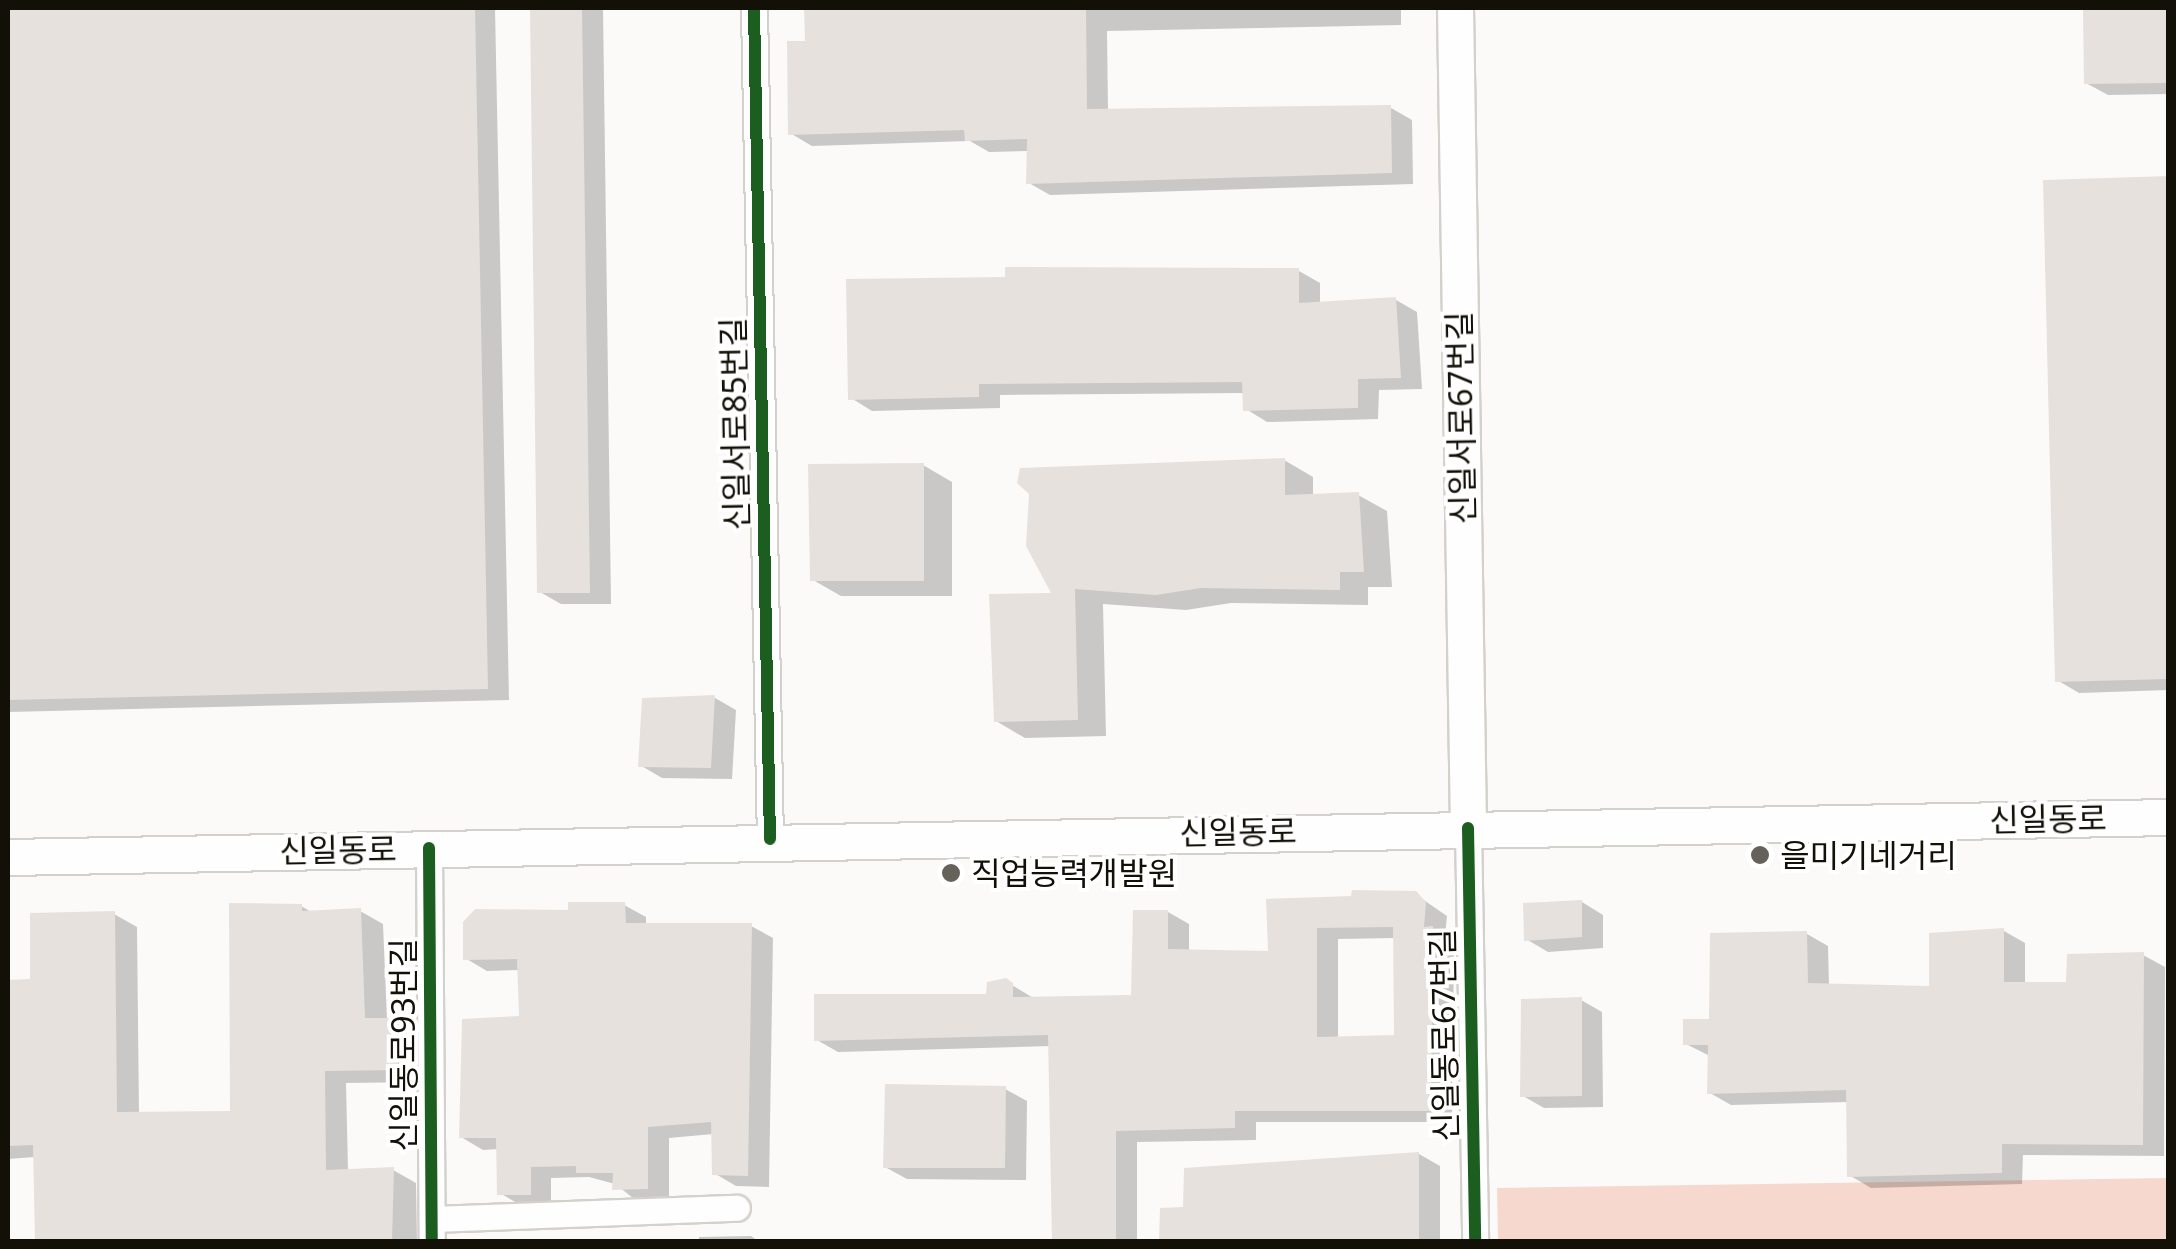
<!DOCTYPE html>
<html>
<head>
<meta charset="utf-8">
<style>
  body { margin:0 }
  #map { position:relative; width:2176px; height:1249px; overflow:hidden; background:#fcfaf8; font-family:"Noto Sans","Noto Sans KR",sans-serif }
  div>[style] { position:absolute }
  [style*='--x'] { left:calc(var(--x)*1px); top:calc(var(--y)*1px); width:calc(var(--w)*1px); rotate:calc(var(--a)*1deg) }
  .green>* { inset:0; background:#f7d8ce }
  .shadow>* { inset:0; background:#0003 }
  .building>* { inset:0; background:#e6e1dd }
  .roads { filter:drop-shadow(2px 0 #d4d1cc) drop-shadow(-2px 0 #d4d1cc) drop-shadow(0 2px #d4d1cc) drop-shadow(0 -2px #d4d1cc) }
  .street>* { height:25px; margin:-12.5px; padding:0 12.5px; transform-origin:12.5px; border-radius:12.5px; background:#fffefe }
  .secondary>* { height:35px; margin:-17.5px; padding:0 17.5px; transform-origin:17.5px; border-radius:17.5px; background:#fffefe }
  .cycleway>* { height:12px; margin:-6px; padding:0 6px; transform-origin:6px; border-radius:6px; background:#1b5e20 }
  .dots>* { width:28px; height:28px; translate:-50% -50%; box-sizing:border-box; border:5px solid #fff; border-radius:50% }
  span { translate:-50% -50%; white-space:nowrap; text-align:center; line-height:1.15; -webkit-text-stroke:8px #fff; paint-order:stroke }
  .street-label { font-size:32px; color:#131008 }
  .poi-label { font-size:32px; color:#131008 }
  .left { translate:0 -50%; text-align:left }
  .frame { position:absolute; inset:0; border:10px solid #131008; pointer-events:none }
</style>
</head>
<body>
<div id="map">
  <div class="green">
    <div style="clip-path:polygon(2168px 1178px,2168px 1241px,1498px 1241px,1497px 1188px)"></div>
  </div>
  <div class="shadow">
    <div style="clip-path:polygon(8px 8px,495px 8px,509px 700px,8px 712px)"></div>
    <div style="clip-path:polygon(533px 8px,603px 8px,611px 604px,561px 604px,540px 592px)"></div>
    <div style="clip-path:polygon(806px 8px,1401px 8px,1401px 25px,1107px 31px,1108px 111px,1391px 108px,1412px 120px,1413px 184px,1050px 195px,1029px 183px,1029px 151px,989px 152px,970px 141px,812px 146px,790px 133px,808px 43px)"></div>
    <div style="clip-path:polygon(2085px 8px,2168px 8px,2168px 94px,2108px 95px,2086px 83px)"></div>
    <div style="clip-path:polygon(2168px 179px,2168px 690px,2079px 693px,2057px 680px,2045px 182px)"></div>
    <div style="clip-path:polygon(1299px 271px,1320px 283px,1320px 304px,1396px 300px,1417px 312px,1422px 389px,1379px 390px,1378px 419px,1267px 422px,1246px 409px,1245px 393px,1000px 395px,1000px 408px,872px 411px,851px 398px)"></div>
    <div style="clip-path:polygon(1284px 460px,1313px 477px,1313px 496px,1358px 495px,1387px 511px,1392px 587px,1368px 587px,1368px 605px,1231px 603px,1186px 610px,1103px 604px,1106px 736px,1025px 738px,996px 721px,1055px 595px)"></div>
    <div style="clip-path:polygon(923px 465px,952px 482px,952px 596px,841px 596px,813px 580px)"></div>
    <div style="clip-path:polygon(715px 698px,736px 710px,732px 779px,662px 778px,640px 765px)"></div>
    <div style="clip-path:polygon(evenodd,1415px 894px,1447px 916px,1445px 936px,1454px 941px,1452px 1122px,1256px 1122px,1256px 1140px,1137px 1142px,1137px 1242px,1054px 1242px,1051px 1046px,838px 1052px,817px 1040px,988px 996px,1005px 981px,1035px 999px,1134px 997px,1168px 912px,1189px 924px,1189px 952px,1270px 954px,1269px 901px,1415px 894px,1395px 938px,1397px 1038px,1338px 1039px,1338px 939px,1395px 938px)"></div>
    <div style="clip-path:polygon(1582px 902px,1603px 915px,1603px 948px,1548px 952px,1526px 939px)"></div>
    <div style="clip-path:polygon(624px 905px,646px 917px,646px 926px,751px 926px,773px 938px,769px 1187px,736px 1186px,714px 1173px,713px 1134px,669px 1138px,669px 1200px,637px 1201px,615px 1184px,589px 1177px,551px 1178px,551px 1206px,522px 1206px,500px 1193px,499px 1149px,483px 1150px,461px 1137px,522px 1019px,520px 970px,487px 971px,465px 958px,570px 912px)"></div>
    <div style="clip-path:polygon(301px 906px,313px 913px,360px 911px,383px 924px,387px 1020px,420px 1033px,420px 1082px,346px 1083px,348px 1171px,393px 1170px,416px 1183px,417px 1242px,35px 1242px,35px 1157px,8px 1159px,8px 982px,33px 982px,114px 914px,137px 927px,139px 1114px,233px 1113px)"></div>
    <div style="clip-path:polygon(2004px 931px,2025px 943px,2025px 984px,2069px 985px,2143px 955px,2165px 967px,2164px 1156px,2023px 1155px,2022px 1184px,1871px 1188px,1849px 1175px,1849px 1102px,1731px 1105px,1710px 1093px,1710px 1056px,1686px 1044px,1807px 934px,1828px 946px,1829px 986px,1932px 989px)"></div>
    <div style="clip-path:polygon(1581px 1000px,1602px 1012px,1603px 1107px,1544px 1108px,1523px 1096px)"></div>
    <div style="clip-path:polygon(1005px 1089px,1027px 1101px,1026px 1180px,907px 1179px,885px 1167px)"></div>
    <div style="clip-path:polygon(1419px 1154px,1440px 1166px,1440px 1242px,1162px 1242px,1186px 1209px)"></div>
    <div style="clip-path:polygon(751px 1236px,759px 1242px,699px 1242px,699px 1237px)"></div>
    <div style="clip-path:polygon(656px 1239px,659px 1242px,591px 1242px)"></div>
  </div>
  <div class="building">
    <div style="clip-path:polygon(8px 8px,475px 8px,488px 689px,8px 700px)"></div>
    <div style="clip-path:polygon(530px 8px,582px 8px,590px 593px,537px 593px)"></div>
    <div style="clip-path:polygon(804px 8px,1086px 8px,1087px 109px,1391px 105px,1392px 173px,1026px 184px,1027px 139px,965px 141px,964px 130px,788px 135px,787px 41px,805px 41px)"></div>
    <div style="clip-path:polygon(2083px 8px,2168px 8px,2168px 83px,2084px 84px)"></div>
    <div style="clip-path:polygon(2168px 176px,2168px 679px,2055px 682px,2043px 180px)"></div>
    <div style="clip-path:polygon(1005px 267px,1299px 268px,1299px 303px,1396px 297px,1401px 378px,1358px 379px,1358px 408px,1243px 411px,1242px 382px,979px 384px,979px 397px,848px 400px,846px 279px,1005px 277px)"></div>
    <div style="clip-path:polygon(1285px 458px,1285px 495px,1359px 492px,1364px 572px,1340px 572px,1340px 590px,1201px 588px,1156px 595px,1075px 589px,1078px 720px,994px 722px,989px 594px,1051px 593px,1026px 546px,1029px 494px,1017px 483px,1020px 468px)"></div>
    <div style="clip-path:polygon(924px 463px,924px 581px,810px 581px,808px 464px)"></div>
    <div style="clip-path:polygon(715px 695px,711px 768px,638px 767px,642px 698px)"></div>
    <div style="clip-path:polygon(evenodd,1352px 890px,1416px 891px,1426px 902px,1424px 927px,1433px 926px,1431px 1111px,1235px 1111px,1235px 1128px,1116px 1131px,1116px 1242px,1052px 1242px,1048px 1035px,814px 1041px,814px 994px,986px 994px,987px 982px,1006px 978px,1013px 983px,1013px 997px,1131px 995px,1133px 910px,1168px 910px,1168px 949px,1268px 951px,1266px 899px,1351px 896px,1352px 890px,1393px 927px,1394px 1035px,1317px 1037px,1317px 928px,1393px 927px)"></div>
    <div style="clip-path:polygon(1582px 900px,1582px 937px,1524px 941px,1523px 903px)"></div>
    <div style="clip-path:polygon(568px 902px,625px 902px,626px 923px,752px 923px,748px 1176px,712px 1175px,711px 1122px,648px 1127px,648px 1189px,612px 1190px,613px 1173px,576px 1173px,576px 1166px,531px 1167px,531px 1195px,497px 1195px,496px 1138px,459px 1138px,462px 1019px,519px 1016px,517px 959px,463px 960px,463px 922px,475px 909px,568px 910px)"></div>
    <div style="clip-path:polygon(229px 903px,302px 904px,302px 911px,361px 908px,365px 1018px,398px 1018px,398px 1070px,325px 1071px,326px 1170px,394px 1167px,392px 1242px,35px 1242px,33px 1145px,8px 1146px,8px 980px,30px 979px,30px 913px,115px 911px,117px 1112px,230px 1111px)"></div>
    <div style="clip-path:polygon(2004px 928px,2004px 982px,2066px 982px,2067px 954px,2144px 952px,2143px 1145px,2002px 1144px,2002px 1173px,1847px 1177px,1846px 1090px,1707px 1094px,1708px 1045px,1683px 1045px,1683px 1019px,1709px 1019px,1710px 933px,1807px 931px,1808px 983px,1929px 986px,1929px 933px)"></div>
    <div style="clip-path:polygon(1582px 997px,1582px 1096px,1520px 1097px,1521px 999px)"></div>
    <div style="clip-path:polygon(885px 1084px,1006px 1086px,1005px 1168px,883px 1168px)"></div>
    <div style="clip-path:polygon(1419px 1152px,1419px 1242px,1159px 1242px,1160px 1208px,1183px 1207px,1184px 1168px)"></div>
  </div>
  <div class="roads">
    <div class="street">
      <div style="--x:754;--y:8;--w:831;--a:88.9"></div>
      <div style="--x:1468;--y:828;--w:414;--a:89"></div>
      <div style="--x:429;--y:848;--w:394;--a:89.6"></div>
      <div style="--x:432;--y:1219;--w:305;--a:-2.1"></div>
    </div>
    <div class="secondary">
      <div style="--x:1455;--y:8;--w:820;--a:89.09"></div>
      <div style="--x:8;--y:857;--w:2160;--a:-1.06"></div>
    </div>
  </div>
  <div class="cycleway">
    <div style="--x:754;--y:8;--w:831;--a:88.9"></div>
    <div style="--x:1468;--y:828;--w:414;--a:89"></div>
    <div style="--x:429;--y:848;--w:394;--a:89.6"></div>
  </div>
  <div class="dots">
    <div style="left:1760px;top:855px;background:#65625c"></div>
    <div style="left:951px;top:873px;background:#65625c"></div>
  </div>
  <div class="street-label">
    <span style="left:1461px;top:418px;rotate:-91deg">신일서로67번길</span>
    <span style="left:735px;top:424px;rotate:-91deg">신일서로85번길</span>
    <span style="left:2048px;top:819px;rotate:-1deg">신일동로</span>
    <span style="left:1238px;top:832px;rotate:-1deg">신일동로</span>
    <span style="left:338px;top:850px;rotate:-1deg">신일동로</span>
    <span style="left:1444px;top:1035px;rotate:-91deg">신일동로67번길</span>
    <span style="left:403px;top:1045px;rotate:-90deg">신일동로93번길</span>
  </div>
  <div class="poi-label">
    <span class="left" style="left:1780px;top:855px">을미기네거리</span>
    <span class="left" style="left:971px;top:873px">직업능력개발원</span>
  </div>
  <div class="frame"></div>
</div>
</body>
</html>
